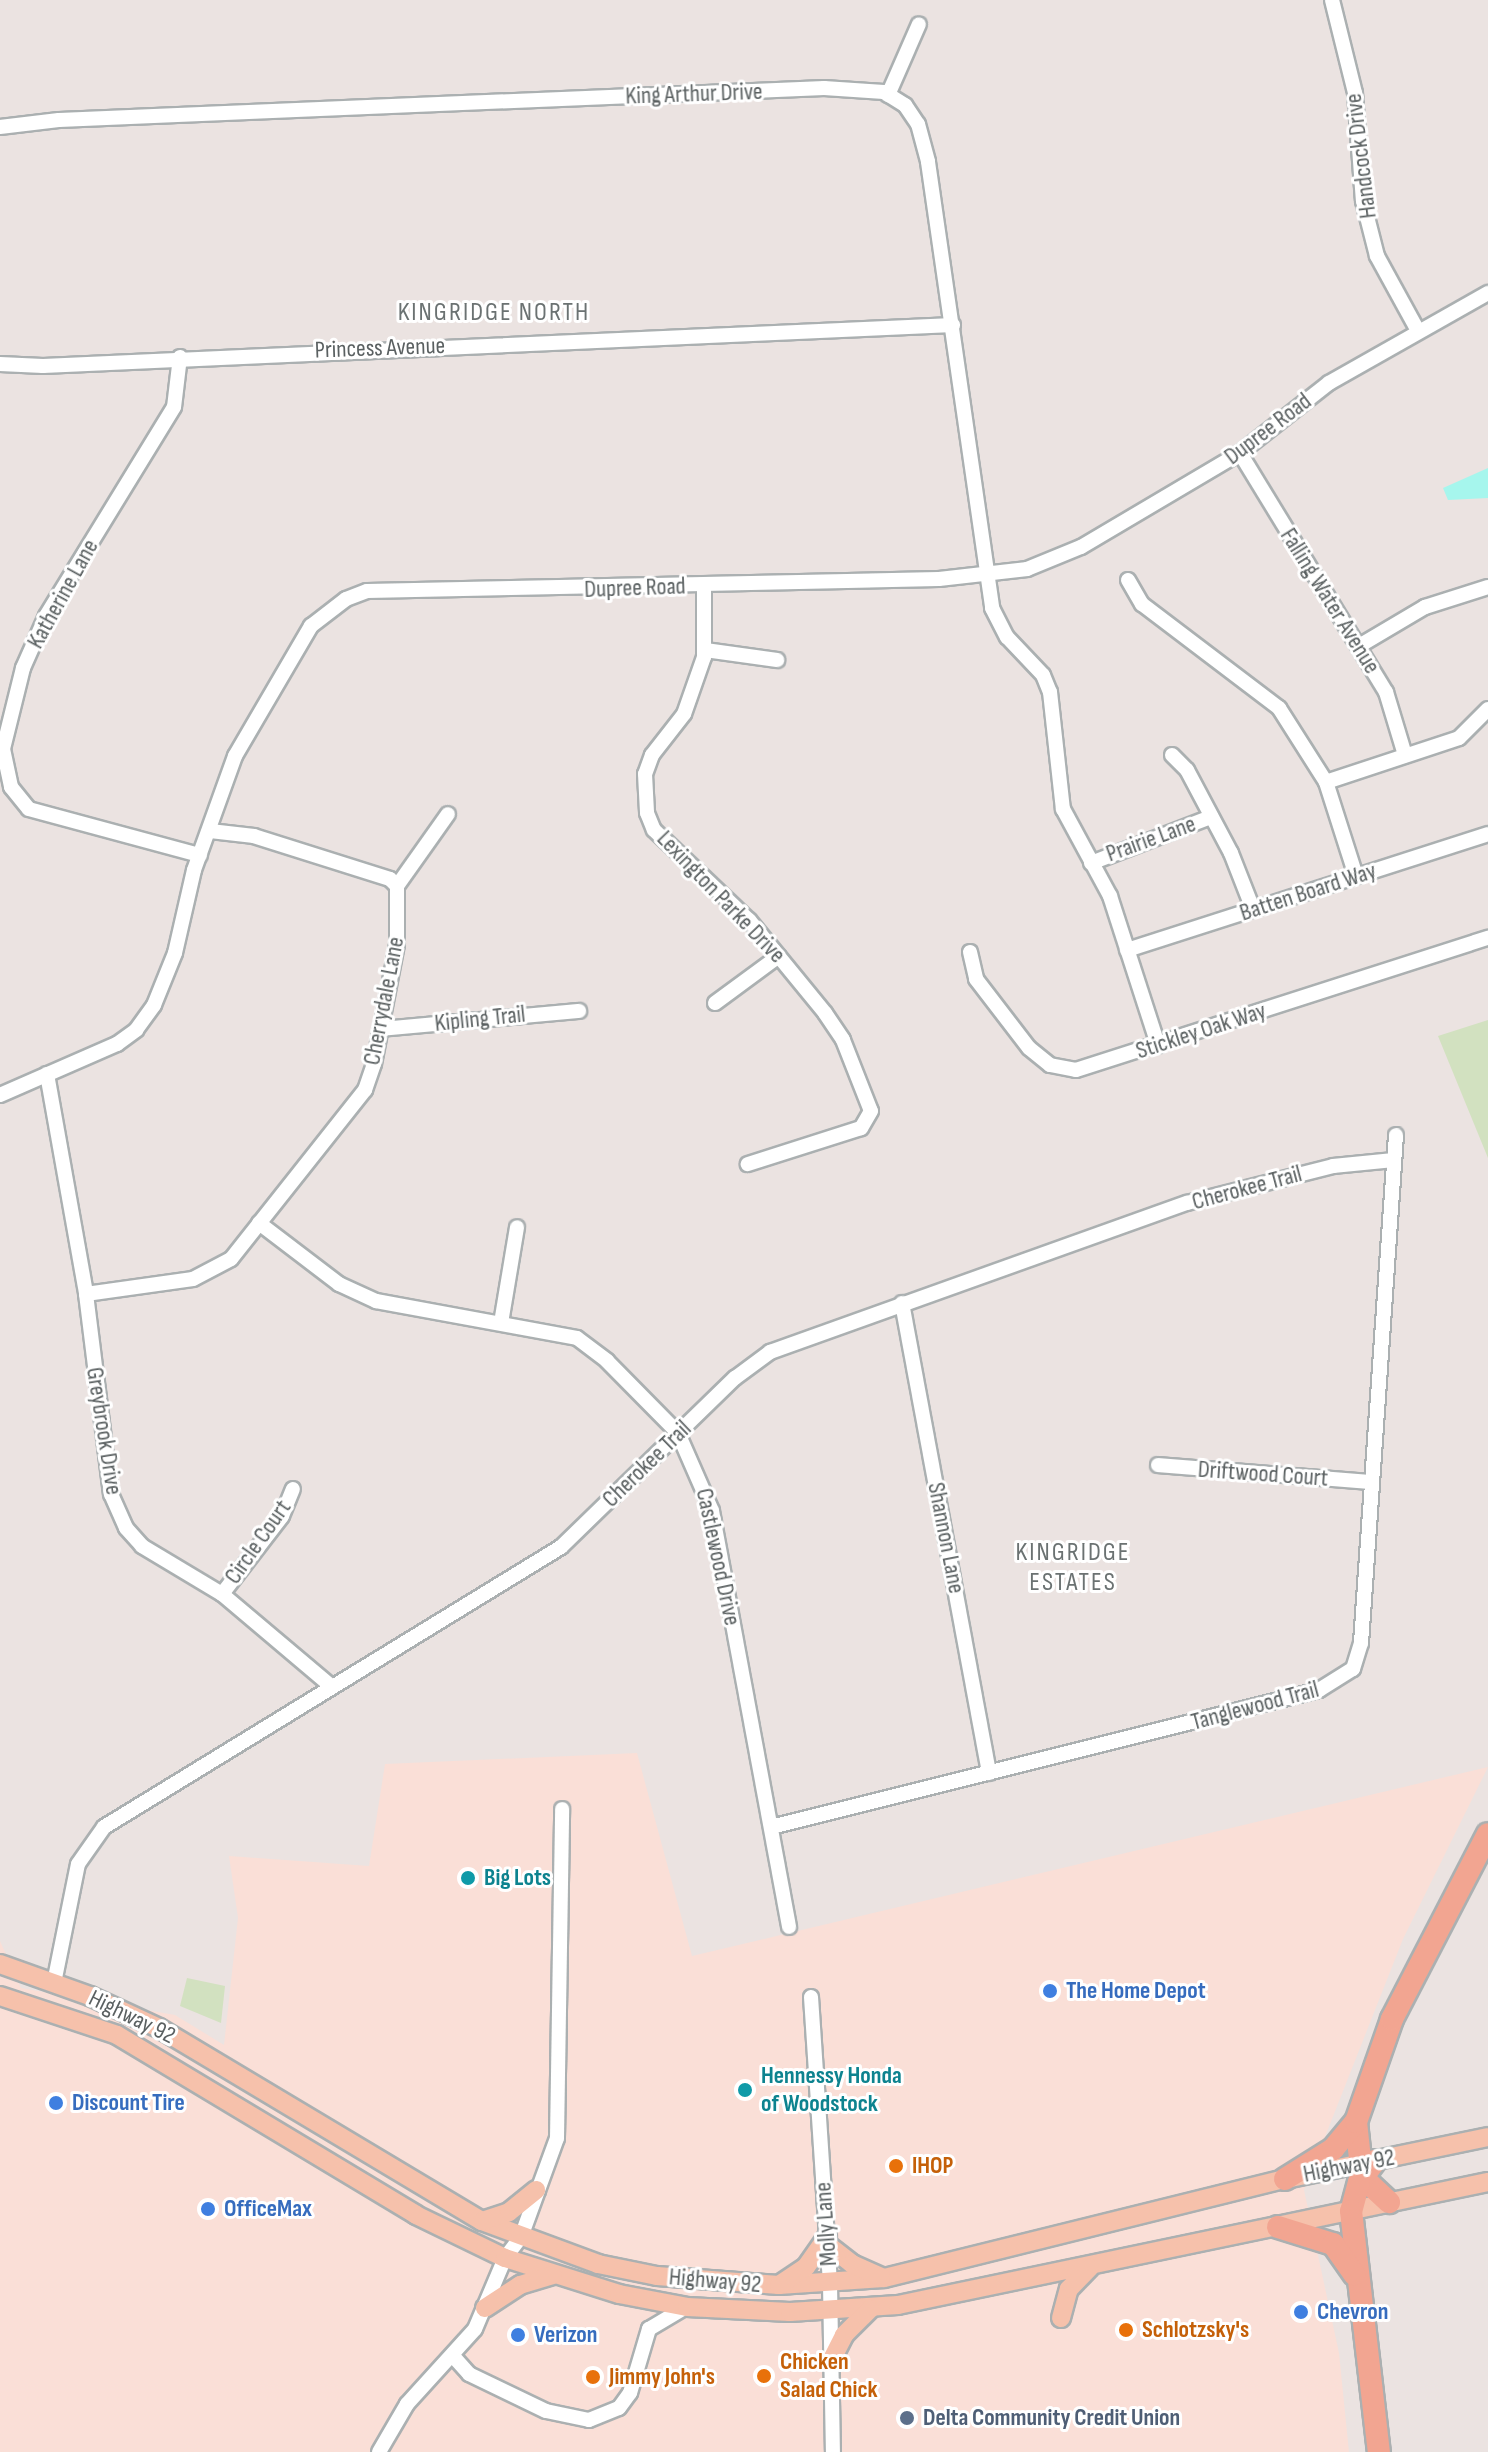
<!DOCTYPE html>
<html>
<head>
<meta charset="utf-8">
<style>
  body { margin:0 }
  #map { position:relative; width:1488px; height:2452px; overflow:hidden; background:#ebe3e1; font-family:"Sofia Sans Condensed",sans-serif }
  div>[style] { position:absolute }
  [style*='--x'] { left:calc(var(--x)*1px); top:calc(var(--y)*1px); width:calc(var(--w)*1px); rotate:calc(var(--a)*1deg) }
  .commercial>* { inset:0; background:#fadfd7 }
  .green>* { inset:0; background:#d2e1c0 }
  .water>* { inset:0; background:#a6f6ed }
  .roads { filter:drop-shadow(2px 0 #abb0b1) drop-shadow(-2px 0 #abb0b1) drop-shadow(0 2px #abb0b1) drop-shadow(0 -2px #abb0b1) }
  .minor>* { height:14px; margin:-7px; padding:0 7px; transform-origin:7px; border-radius:7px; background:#fff }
  .major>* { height:18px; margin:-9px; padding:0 9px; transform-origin:9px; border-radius:9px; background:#f6c1ab }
  .highway>* { height:22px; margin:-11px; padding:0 11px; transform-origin:11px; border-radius:11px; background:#f2a591 }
  .dots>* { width:22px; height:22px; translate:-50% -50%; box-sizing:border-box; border:4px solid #fff; border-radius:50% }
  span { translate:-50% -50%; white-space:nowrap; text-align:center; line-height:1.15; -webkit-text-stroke:6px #fff; paint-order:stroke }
  .street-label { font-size:24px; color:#5a6061 }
  .culture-label { font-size:24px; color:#0d838f; font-weight:700 }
  .left { translate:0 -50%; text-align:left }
  .shop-label { font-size:24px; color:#366cbe; font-weight:700 }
  .food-label { font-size:24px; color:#c56008; font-weight:700 }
  .service-label { font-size:24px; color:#4e5e75; font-weight:700 }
  .neighbourhood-label { font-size:26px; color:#6b7272; letter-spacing:2px }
</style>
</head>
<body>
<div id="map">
  <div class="commercial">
    <div style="clip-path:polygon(637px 1753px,692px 1956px,1488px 1767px,1403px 1939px,1304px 2190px,1339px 2353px,1349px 2452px,0 2452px,0 1941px,21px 1988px,175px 2015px,224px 2045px,238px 1918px,229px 1856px,369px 1866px,385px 1764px)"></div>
  </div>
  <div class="green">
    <div style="clip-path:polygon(1488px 1020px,1488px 1158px,1438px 1036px)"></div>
    <div style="clip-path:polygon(187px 1978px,225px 1986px,221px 2023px,180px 2006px)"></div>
  </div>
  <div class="water">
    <div style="clip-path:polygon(1488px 468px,1488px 498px,1448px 500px,1443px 488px)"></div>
  </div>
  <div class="roads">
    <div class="minor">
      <div style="--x:1332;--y:0;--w:96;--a:76.1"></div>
      <div style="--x:1355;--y:93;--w:108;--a:85.8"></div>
      <div style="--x:1363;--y:201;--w:57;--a:75.7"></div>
      <div style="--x:1377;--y:256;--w:83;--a:61.3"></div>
      <div style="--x:888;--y:95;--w:77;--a:-66.4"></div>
      <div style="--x:0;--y:127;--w:59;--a:-6.8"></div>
      <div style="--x:59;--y:120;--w:766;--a:-2.4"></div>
      <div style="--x:824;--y:88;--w:60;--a:3.8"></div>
      <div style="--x:884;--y:92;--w:25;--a:32"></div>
      <div style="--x:905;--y:105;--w:23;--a:56"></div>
      <div style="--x:918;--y:124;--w:39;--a:75"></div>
      <div style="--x:928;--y:162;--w:451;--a:81.8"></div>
      <div style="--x:992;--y:608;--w:33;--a:63"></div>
      <div style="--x:1007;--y:637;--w:52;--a:46.5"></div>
      <div style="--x:1043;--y:675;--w:18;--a:68"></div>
      <div style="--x:1050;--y:692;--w:118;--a:83.7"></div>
      <div style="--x:1063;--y:809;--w:99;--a:61.6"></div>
      <div style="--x:1110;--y:896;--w:157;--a:72.1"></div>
      <div style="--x:180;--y:357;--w:50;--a:96.8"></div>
      <div style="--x:174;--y:407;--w:245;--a:121.5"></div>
      <div style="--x:46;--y:616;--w:57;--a:113.9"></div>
      <div style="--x:23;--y:668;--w:83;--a:103.9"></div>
      <div style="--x:3;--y:749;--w:39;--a:78"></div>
      <div style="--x:11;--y:787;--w:28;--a:51"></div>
      <div style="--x:29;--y:809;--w:177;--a:15.1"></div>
      <div style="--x:0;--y:364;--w:43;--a:2.7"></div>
      <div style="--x:43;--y:366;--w:911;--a:-2.58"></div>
      <div style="--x:1240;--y:453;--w:280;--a:58.6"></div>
      <div style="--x:1386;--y:692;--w:66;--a:73.2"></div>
      <div style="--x:1128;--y:580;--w:28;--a:60"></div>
      <div style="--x:1142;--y:604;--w:172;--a:37.2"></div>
      <div style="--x:1279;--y:708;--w:88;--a:57.6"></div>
      <div style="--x:1326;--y:782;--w:99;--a:72.3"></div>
      <div style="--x:704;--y:585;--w:72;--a:90"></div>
      <div style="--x:704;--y:657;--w:60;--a:109.3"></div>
      <div style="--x:684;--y:714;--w:52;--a:128"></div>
      <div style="--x:652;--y:755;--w:20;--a:110"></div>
      <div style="--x:645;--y:774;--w:39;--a:87"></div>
      <div style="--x:647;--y:813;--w:18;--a:68"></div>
      <div style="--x:654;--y:830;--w:131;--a:43.5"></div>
      <div style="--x:749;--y:920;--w:120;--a:50.7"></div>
      <div style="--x:825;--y:1013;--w:32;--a:56"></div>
      <div style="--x:843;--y:1040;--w:76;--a:68.5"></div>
      <div style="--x:871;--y:1111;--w:20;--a:120"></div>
      <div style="--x:861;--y:1128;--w:119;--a:162.3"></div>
      <div style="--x:1359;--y:646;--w:77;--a:-30.6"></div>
      <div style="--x:1425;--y:607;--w:66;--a:-17.6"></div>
      <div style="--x:705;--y:650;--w:73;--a:7.9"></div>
      <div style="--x:1172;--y:755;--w:21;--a:45"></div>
      <div style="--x:1187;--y:770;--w:94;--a:62.1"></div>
      <div style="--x:1231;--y:853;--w:60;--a:68.6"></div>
      <div style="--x:1326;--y:782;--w:140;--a:-18.3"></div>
      <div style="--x:1459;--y:738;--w:41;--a:-45"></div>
      <div style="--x:1091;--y:863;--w:129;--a:-21"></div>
      <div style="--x:397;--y:886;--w:88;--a:-54.7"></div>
      <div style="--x:1127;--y:950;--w:379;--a:-17.8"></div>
      <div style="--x:970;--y:952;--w:28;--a:77"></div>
      <div style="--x:976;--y:979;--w:87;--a:52.5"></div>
      <div style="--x:1029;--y:1048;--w:27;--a:39"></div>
      <div style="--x:1050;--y:1065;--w:26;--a:11"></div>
      <div style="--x:1076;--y:1070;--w:433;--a:-17.8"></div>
      <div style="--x:715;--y:1003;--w:79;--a:-36.3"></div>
      <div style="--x:381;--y:1029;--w:199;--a:-5.2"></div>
      <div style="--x:47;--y:1074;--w:223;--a:79.9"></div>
      <div style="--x:86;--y:1294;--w:202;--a:82.9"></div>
      <div style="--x:111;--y:1494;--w:37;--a:66"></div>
      <div style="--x:126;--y:1528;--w:24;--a:48"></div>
      <div style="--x:142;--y:1546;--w:93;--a:31"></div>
      <div style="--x:222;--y:1594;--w:144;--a:40.2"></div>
      <div style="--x:0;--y:1095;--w:128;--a:-23.6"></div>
      <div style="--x:117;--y:1044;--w:24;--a:-36"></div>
      <div style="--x:136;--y:1030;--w:31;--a:-54"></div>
      <div style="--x:154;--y:1005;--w:56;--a:-68"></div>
      <div style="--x:175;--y:953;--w:85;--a:-77.1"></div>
      <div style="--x:194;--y:870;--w:121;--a:-70.2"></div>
      <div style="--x:235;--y:756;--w:151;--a:-59.7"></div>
      <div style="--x:311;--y:626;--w:44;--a:-37.6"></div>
      <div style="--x:346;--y:599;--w:22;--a:-21"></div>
      <div style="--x:367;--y:591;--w:572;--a:-1.2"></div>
      <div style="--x:939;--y:579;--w:89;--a:-6.5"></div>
      <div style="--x:1027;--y:569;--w:58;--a:-22.2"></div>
      <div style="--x:1081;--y:547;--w:185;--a:-30.6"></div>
      <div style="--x:1240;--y:453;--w:113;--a:-38.2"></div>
      <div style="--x:1329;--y:383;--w:183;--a:-29.5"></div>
      <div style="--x:259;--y:1223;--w:101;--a:37.3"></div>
      <div style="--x:339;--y:1284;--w:41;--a:24.7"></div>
      <div style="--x:376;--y:1301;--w:204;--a:10.4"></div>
      <div style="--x:577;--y:1338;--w:38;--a:37"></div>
      <div style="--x:607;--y:1361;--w:101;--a:45.4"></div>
      <div style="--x:678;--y:1433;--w:85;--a:66.4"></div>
      <div style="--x:712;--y:1511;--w:423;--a:79.5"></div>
      <div style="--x:86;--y:1294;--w:108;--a:-8"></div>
      <div style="--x:193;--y:1279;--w:43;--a:-27.8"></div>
      <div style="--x:231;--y:1259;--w:216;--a:-51.6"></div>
      <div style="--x:365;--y:1090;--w:28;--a:-71"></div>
      <div style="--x:374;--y:1064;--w:122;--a:-79.1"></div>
      <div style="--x:397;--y:944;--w:58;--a:-90"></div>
      <div style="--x:397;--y:886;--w:10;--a:-135"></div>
      <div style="--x:390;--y:879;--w:143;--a:-162.5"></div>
      <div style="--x:254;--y:836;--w:44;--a:-173.5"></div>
      <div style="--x:902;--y:1303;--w:478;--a:79.5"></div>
      <div style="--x:501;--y:1323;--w:97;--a:-80.5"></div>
      <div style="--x:1158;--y:1465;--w:212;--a:4.6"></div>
      <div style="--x:222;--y:1594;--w:98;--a:-52.4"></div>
      <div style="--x:282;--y:1516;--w:29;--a:-68"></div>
      <div style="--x:771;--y:1827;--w:565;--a:-14.04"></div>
      <div style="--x:1319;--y:1690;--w:40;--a:-32"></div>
      <div style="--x:1353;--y:1669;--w:27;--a:-73"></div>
      <div style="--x:1361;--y:1643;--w:509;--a:-86.06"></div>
      <div style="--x:54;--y:1983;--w:121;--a:-78.6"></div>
      <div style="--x:78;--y:1864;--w:45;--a:-54.9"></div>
      <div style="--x:104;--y:1827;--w:536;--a:-31.5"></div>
      <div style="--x:561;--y:1547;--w:243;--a:-44.2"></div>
      <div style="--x:735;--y:1378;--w:44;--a:-36.6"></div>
      <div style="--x:770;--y:1352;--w:443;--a:-19.7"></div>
      <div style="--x:1187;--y:1203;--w:151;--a:-14.2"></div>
      <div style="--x:1333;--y:1166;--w:61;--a:-5.6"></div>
      <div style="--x:811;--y:1997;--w:288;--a:86.2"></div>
      <div style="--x:830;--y:2284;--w:168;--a:89"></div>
      <div style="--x:453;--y:2356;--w:24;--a:48"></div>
      <div style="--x:469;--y:2374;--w:85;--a:25.7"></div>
      <div style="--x:546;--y:2411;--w:44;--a:11.8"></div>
      <div style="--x:589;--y:2420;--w:32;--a:-22"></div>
      <div style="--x:619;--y:2408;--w:19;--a:-54"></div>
      <div style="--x:630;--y:2393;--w:67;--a:-73.5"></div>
      <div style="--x:649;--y:2329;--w:43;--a:-30.7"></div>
      <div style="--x:379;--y:2452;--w:56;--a:-59.7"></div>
      <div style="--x:407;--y:2404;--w:101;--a:-47.8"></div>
      <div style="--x:475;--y:2329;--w:77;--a:-67.1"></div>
      <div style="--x:505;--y:2258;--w:26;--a:-53"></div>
      <div style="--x:521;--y:2237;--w:105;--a:-70"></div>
      <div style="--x:557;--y:2138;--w:329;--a:-89.1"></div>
    </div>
    <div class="major">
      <div style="--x:0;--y:1964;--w:96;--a:19.6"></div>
      <div style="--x:90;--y:1996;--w:76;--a:24.9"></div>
      <div style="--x:159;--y:2028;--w:376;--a:30.9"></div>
      <div style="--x:482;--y:2221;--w:124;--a:20.3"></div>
      <div style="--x:598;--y:2264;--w:60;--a:11.5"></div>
      <div style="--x:657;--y:2276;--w:122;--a:4.2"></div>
      <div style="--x:779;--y:2285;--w:105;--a:-3.8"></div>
      <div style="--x:884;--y:2278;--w:413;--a:-13.9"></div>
      <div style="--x:1285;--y:2179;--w:207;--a:-11.7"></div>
      <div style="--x:0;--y:1996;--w:123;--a:18.4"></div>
      <div style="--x:117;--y:2035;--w:349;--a:31"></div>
      <div style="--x:416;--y:2215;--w:99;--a:25.8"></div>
      <div style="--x:505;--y:2258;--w:120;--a:17.5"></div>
      <div style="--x:619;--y:2294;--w:69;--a:10.8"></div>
      <div style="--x:687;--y:2307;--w:103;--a:2.8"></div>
      <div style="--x:790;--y:2312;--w:108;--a:-3.7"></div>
      <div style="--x:898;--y:2305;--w:603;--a:-11.78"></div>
      <div style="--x:482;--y:2221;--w:28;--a:-18"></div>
      <div style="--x:509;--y:2212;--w:35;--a:-39"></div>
      <div style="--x:828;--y:2245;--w:31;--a:38"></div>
      <div style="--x:852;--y:2264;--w:32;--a:24"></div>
      <div style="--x:779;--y:2285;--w:32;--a:-34"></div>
      <div style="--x:806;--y:2267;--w:37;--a:-55"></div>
      <div style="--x:485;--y:2308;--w:42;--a:-33.3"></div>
      <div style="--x:520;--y:2285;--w:34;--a:-17"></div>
      <div style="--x:1061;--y:2318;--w:30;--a:-75"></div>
      <div style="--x:1069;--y:2289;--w:30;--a:-46"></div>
      <div style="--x:831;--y:2361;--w:29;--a:-63"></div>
      <div style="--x:844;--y:2335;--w:37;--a:-45"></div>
    </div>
    <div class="highway">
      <div style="--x:1356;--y:2122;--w:55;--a:83.8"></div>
      <div style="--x:1362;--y:2177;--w:37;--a:43"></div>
      <div style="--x:1375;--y:2161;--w:26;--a:127"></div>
      <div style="--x:1359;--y:2182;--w:30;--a:105"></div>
      <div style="--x:1351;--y:2211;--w:243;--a:83.4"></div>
      <div style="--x:1285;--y:2179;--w:57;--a:-32"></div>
      <div style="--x:1333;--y:2149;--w:35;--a:-50"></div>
      <div style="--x:1356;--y:2122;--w:109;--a:-70.7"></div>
      <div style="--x:1392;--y:2019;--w:208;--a:-62.6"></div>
      <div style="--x:1278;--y:2227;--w:58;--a:17.2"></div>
      <div style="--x:1333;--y:2244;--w:37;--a:55"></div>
    </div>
  </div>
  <div class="dots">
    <div style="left:468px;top:1878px;background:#0f9aa8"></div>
    <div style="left:1050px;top:1991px;background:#3f7fe0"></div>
    <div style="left:745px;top:2090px;background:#0f9aa8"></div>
    <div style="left:56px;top:2103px;background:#3f7fe0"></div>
    <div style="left:896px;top:2166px;background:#e8710a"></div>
    <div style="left:208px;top:2209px;background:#3f7fe0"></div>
    <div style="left:1301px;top:2312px;background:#3f7fe0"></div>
    <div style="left:1126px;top:2330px;background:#e8710a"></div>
    <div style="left:518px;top:2335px;background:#3f7fe0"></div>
    <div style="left:764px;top:2376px;background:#e8710a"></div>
    <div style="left:593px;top:2377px;background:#e8710a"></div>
    <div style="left:907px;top:2418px;background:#5c6f8a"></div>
  </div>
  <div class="street-label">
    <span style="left:694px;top:94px;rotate:-2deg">King Arthur Drive</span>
    <span style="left:1361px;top:156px;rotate:-97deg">Handcock Drive</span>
    <span style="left:380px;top:348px;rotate:-2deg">Princess Avenue</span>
    <span style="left:1268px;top:429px;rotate:-37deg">Dupree Road</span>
    <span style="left:635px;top:588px;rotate:-2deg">Dupree Road</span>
    <span style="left:63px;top:594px;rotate:-61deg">Katherine Lane</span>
    <span style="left:1330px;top:601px;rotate:58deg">Falling Water Avenue</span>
    <span style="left:1151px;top:839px;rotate:-20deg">Prairie Lane</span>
    <span style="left:1308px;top:892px;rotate:-18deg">Batten Board Way</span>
    <span style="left:721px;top:897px;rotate:46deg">Lexington Parke Drive</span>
    <span style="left:384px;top:1001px;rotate:-79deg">Cherrydale Lane</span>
    <span style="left:480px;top:1019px;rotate:-6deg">Kipling Trail</span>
    <span style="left:1201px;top:1031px;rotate:-18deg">Stickley Oak Way</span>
    <span style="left:1247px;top:1188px;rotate:-15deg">Cherokee Trail</span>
    <span style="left:104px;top:1431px;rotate:81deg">Greybrook Drive</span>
    <span style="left:647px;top:1464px;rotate:-44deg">Cherokee Trail</span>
    <span style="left:1263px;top:1474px;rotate:4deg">Driftwood Court</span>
    <span style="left:946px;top:1538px;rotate:79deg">Shannon Lane</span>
    <span style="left:258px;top:1542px;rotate:-55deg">Circle Court</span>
    <span style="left:718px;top:1557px;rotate:78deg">Castlewood Drive</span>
    <span style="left:1255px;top:1706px;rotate:-15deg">Tanglewood Trail</span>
    <span style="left:132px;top:2017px;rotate:26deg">Highway 92</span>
    <span style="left:1349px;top:2166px;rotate:-11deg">Highway 92</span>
    <span style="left:826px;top:2224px;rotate:-94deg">Molly Lane</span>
    <span style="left:715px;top:2281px;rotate:5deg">Highway 92</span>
  </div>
  <div class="culture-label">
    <span class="left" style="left:484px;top:1878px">Big Lots</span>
    <span class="left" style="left:761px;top:2090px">Hennessy Honda<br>of Woodstock</span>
  </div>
  <div class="shop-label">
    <span class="left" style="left:1066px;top:1991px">The Home Depot</span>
    <span class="left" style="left:72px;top:2103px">Discount Tire</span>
    <span class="left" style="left:224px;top:2209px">OfficeMax</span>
    <span class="left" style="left:1317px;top:2312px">Chevron</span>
    <span class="left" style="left:534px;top:2335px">Verizon</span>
  </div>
  <div class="food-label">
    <span class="left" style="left:912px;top:2166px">IHOP</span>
    <span class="left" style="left:1142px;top:2330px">Schlotzsky's</span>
    <span class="left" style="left:780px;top:2376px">Chicken<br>Salad Chick</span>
    <span class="left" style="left:609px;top:2377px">Jimmy John's</span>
  </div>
  <div class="service-label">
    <span class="left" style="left:923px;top:2418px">Delta Community Credit Union</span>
  </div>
  <div class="neighbourhood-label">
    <span style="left:494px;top:313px">KINGRIDGE NORTH</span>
    <span style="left:1073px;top:1568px">KINGRIDGE<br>ESTATES</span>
  </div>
</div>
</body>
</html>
